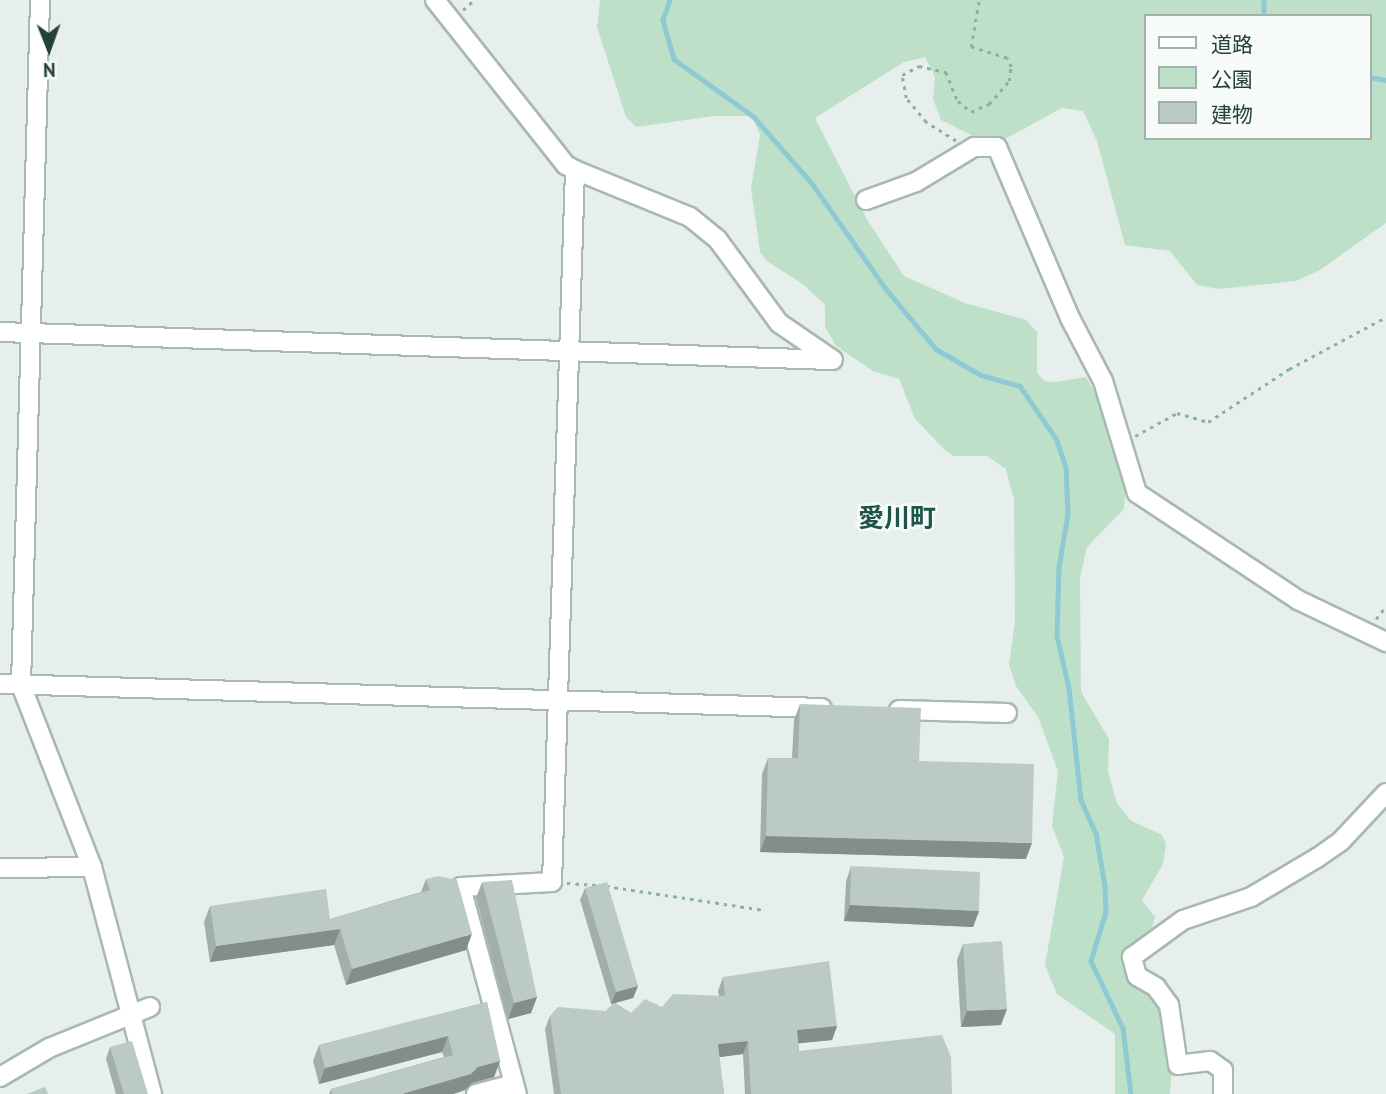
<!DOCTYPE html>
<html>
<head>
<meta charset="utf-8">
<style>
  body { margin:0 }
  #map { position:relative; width:1386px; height:1094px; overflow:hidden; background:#e6efeb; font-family:"PT Sans","Noto Sans JP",sans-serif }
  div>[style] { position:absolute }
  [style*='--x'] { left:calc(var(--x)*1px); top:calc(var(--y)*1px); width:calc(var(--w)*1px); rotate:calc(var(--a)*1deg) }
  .green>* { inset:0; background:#bfe0c8 }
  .stream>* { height:4.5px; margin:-2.25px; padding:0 2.25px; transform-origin:2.25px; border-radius:2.25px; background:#8ec9d4 }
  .path>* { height:2.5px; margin-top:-1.25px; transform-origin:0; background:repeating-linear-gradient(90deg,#86b3a5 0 3.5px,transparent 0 8.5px) }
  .roads { filter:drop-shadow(2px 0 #a8b8b2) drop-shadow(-2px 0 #a8b8b2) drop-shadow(0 2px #a8b8b2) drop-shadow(0 -2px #a8b8b2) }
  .minor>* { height:18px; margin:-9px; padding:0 9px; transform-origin:9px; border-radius:9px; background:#fff }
  .wall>* { inset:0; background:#a1aea9 }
  .shaded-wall>* { inset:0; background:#838d89 }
  .building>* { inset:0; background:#bbcac4 }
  span { translate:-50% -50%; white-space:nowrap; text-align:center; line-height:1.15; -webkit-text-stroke:5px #f7fbf9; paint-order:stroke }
  .district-label { font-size:26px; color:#1f5548; font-weight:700 }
  .legend { position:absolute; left:1144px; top:14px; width:228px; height:126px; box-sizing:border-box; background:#f7fbf9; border:2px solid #a3b1ad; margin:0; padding:9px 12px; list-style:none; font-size:21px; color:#24423a }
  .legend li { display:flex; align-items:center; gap:14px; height:35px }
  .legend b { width:35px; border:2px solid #a3b1ad }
  .north { position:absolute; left:14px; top:14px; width:70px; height:70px; -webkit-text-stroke:5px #f7fbf9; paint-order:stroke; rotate:179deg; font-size:19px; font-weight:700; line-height:28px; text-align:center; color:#24423a }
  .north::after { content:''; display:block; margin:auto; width:24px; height:32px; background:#24423a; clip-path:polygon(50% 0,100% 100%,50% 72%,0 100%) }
</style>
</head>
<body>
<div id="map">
  <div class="green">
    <div style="clip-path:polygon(evenodd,600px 0,1386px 0,1386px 223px,1320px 270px,1296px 281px,1219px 289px,1197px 285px,1170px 251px,1125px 245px,1097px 141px,1083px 111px,1062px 108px,1003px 140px,971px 135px,941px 120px,933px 99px,935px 77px,925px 57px,904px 62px,815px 118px,866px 218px,904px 276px,965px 303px,1026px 320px,1037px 332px,1037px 373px,1045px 381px,1055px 382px,1086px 377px,1106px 413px,1126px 487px,1124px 509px,1087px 547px,1080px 578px,1081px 692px,1109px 739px,1108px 771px,1117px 803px,1130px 820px,1162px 835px,1166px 844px,1163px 864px,1142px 900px,1155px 917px,1152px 928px,1130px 951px,1134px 971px,1168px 1024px,1173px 1044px,1170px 1094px,1115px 1094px,1115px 1034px,1057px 994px,1045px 965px,1064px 857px,1052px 826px,1058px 771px,1038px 717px,1016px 686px,1009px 665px,1015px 621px,1014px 500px,1006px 469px,987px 456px,954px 456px,945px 450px,915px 419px,899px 379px,873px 371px,836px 346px,825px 327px,825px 305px,804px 285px,767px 261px,760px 252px,751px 188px,760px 135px,752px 116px,714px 116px,636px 127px,626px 117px,597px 27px,600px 0,1146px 16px,1370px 16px,1370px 138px,1146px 138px,1146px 16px)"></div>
  </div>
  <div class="stream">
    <div style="--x:670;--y:0;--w:21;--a:109"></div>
    <div style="--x:663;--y:20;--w:41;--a:74.2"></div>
    <div style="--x:674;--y:59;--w:99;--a:35.9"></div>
    <div style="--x:754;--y:117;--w:86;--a:48.8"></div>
    <div style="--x:811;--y:182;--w:131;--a:55"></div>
    <div style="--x:886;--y:289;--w:78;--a:50.2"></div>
    <div style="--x:936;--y:349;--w:52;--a:30"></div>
    <div style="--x:981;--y:375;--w:41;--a:15.8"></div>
    <div style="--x:1020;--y:386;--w:65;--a:55.6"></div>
    <div style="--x:1057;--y:440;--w:28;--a:72"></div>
    <div style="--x:1066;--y:467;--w:47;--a:87.6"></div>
    <div style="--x:1068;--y:514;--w:55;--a:99.5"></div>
    <div style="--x:1059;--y:568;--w:68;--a:91.7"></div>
    <div style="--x:1057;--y:636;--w:53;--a:77"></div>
    <div style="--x:1069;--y:688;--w:113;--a:83.9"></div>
    <div style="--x:1081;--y:800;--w:36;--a:66"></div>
    <div style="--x:1096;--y:833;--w:54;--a:80.4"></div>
    <div style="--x:1105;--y:886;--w:26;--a:88"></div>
    <div style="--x:1106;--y:912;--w:51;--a:107"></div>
    <div style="--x:1091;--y:961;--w:74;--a:64.5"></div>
    <div style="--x:1123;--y:1028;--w:66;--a:83.1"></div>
    <div style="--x:1264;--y:0;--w:16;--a:90"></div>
    <div style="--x:1370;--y:77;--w:16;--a:11"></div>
  </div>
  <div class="path">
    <div style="--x:463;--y:10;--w:15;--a:-42"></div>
    <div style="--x:956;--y:141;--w:36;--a:-148"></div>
    <div style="--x:926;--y:122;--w:31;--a:-130"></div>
    <div style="--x:906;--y:98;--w:23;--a:-100"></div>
    <div style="--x:902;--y:75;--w:19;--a:-28"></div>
    <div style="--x:919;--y:66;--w:28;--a:13"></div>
    <div style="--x:946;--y:72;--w:31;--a:68"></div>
    <div style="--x:958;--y:101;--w:17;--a:40"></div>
    <div style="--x:971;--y:112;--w:20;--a:-24"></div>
    <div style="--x:989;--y:104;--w:30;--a:-49"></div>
    <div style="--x:1009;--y:81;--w:14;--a:-82"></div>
    <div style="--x:1011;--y:67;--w:10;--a:-114"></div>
    <div style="--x:1007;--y:58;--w:38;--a:-163"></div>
    <div style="--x:971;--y:47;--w:48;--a:-80.3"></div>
    <div style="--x:1135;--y:436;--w:48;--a:-28.7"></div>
    <div style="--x:1177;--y:413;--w:32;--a:16"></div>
    <div style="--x:1208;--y:422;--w:97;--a:-33.2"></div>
    <div style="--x:1289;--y:369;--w:110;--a:-28.2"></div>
    <div style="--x:1376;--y:619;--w:16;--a:-52"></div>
    <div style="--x:567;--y:883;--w:32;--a:4"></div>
    <div style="--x:606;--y:886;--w:161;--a:8.6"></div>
  </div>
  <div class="roads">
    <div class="minor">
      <div style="--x:40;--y:0;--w:685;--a:91.59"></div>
      <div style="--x:21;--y:685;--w:195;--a:68.7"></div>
      <div style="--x:92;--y:867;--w:235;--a:75.2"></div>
      <div style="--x:435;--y:0;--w:211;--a:51.6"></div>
      <div style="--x:566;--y:165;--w:10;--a:29"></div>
      <div style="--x:575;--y:170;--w:712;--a:91.85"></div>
      <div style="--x:552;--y:882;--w:91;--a:176.9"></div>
      <div style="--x:461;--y:887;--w:214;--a:74.9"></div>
      <div style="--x:575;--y:170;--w:124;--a:22.2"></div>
      <div style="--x:690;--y:217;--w:36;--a:39"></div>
      <div style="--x:718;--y:240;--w:103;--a:53.7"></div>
      <div style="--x:779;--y:323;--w:65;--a:34.4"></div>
      <div style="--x:866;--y:200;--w:53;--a:-19.8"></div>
      <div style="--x:916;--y:182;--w:68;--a:-31.1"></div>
      <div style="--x:974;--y:147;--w:23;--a:0"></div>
      <div style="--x:997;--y:147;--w:186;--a:66.9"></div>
      <div style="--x:1070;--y:318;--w:71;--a:62.4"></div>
      <div style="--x:1103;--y:381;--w:117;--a:73.1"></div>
      <div style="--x:1137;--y:493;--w:193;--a:33.6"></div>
      <div style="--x:1298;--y:600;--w:98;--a:25.5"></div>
      <div style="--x:0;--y:332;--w:833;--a:1.93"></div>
      <div style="--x:0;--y:684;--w:822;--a:1.67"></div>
      <div style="--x:899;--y:710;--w:108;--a:1.6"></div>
      <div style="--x:0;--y:868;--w:92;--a:-0.6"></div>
      <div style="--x:0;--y:1077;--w:57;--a:-30.6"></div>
      <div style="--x:49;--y:1048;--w:109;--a:-22.1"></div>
      <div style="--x:476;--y:1094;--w:39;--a:-15"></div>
      <div style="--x:1223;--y:1094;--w:24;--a:-90"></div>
      <div style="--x:1223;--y:1070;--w:16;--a:-145"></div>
      <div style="--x:1210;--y:1061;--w:32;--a:173"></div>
      <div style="--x:1178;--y:1065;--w:61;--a:-98.5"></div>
      <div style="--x:1169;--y:1005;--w:22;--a:-126"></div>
      <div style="--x:1156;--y:987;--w:22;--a:-150"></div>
      <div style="--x:1137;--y:976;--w:20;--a:-105"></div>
      <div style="--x:1132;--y:957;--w:63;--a:-36"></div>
      <div style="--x:1183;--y:920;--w:72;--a:-18.7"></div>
      <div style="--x:1251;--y:897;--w:77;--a:-30.6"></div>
      <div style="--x:1317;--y:858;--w:29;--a:-35"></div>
      <div style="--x:1341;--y:841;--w:66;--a:-46.8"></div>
    </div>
  </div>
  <div class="wall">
    <div style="clip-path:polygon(800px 704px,919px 761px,1026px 859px,760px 852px,762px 774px,768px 758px,792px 758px,794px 720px)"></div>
    <div style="clip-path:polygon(851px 866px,979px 911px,973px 927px,844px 921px,846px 882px)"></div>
    <div style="clip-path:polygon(426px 879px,466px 950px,346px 985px,334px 945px,210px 962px,204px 922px,210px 906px,330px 919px,421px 892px)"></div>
    <div style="clip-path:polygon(482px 882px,537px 997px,531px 1013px,508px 1019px,476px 898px)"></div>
    <div style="clip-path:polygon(585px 888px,638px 986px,633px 998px,615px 1003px,631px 1013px,719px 996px,718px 991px,723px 977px,837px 1026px,832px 1040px,798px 1043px,799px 1051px,952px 1094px,745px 1094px,743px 1054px,719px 1057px,724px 1094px,554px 1094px,545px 1029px,550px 1016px,606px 1011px,613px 1004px,611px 1004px,580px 900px)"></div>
    <div style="clip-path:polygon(963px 944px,1001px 1025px,961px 1027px,957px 960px)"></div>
    <div style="clip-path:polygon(487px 1002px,500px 1061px,494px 1077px,472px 1083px,465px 1090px,453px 1094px,329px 1094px,331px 1089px,444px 1057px,442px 1052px,319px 1084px,313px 1061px,319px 1045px)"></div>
    <div style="clip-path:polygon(110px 1047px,148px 1094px,116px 1094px,106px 1059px)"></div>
  </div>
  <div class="shaded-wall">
    <div style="clip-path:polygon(766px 836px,1032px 843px,1026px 859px,760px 852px)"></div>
    <div style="clip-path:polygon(850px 905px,979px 911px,973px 927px,844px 921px)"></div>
    <div style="clip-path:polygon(340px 929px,334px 945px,210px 962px,216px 946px)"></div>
    <div style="clip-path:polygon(472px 934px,466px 950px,346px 985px,352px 969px)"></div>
    <div style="clip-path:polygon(638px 986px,633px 998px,611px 1004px,616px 992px)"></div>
    <div style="clip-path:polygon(537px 997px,531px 1013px,508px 1019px,514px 1003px)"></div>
    <div style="clip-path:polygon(1007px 1009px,1001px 1025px,961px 1027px,967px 1011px)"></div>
    <div style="clip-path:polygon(837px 1026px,832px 1040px,792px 1044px,797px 1030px)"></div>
    <div style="clip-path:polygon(448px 1036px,442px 1052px,319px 1084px,325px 1068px)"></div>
    <div style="clip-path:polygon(748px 1041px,743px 1054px,713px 1058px,718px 1044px)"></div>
    <div style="clip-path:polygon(500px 1061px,494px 1077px,472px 1083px,465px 1090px,453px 1094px,402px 1094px,478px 1067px)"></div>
  </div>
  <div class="building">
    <div style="clip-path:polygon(800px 704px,921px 708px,919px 761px,1034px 764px,1032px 843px,766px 836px,768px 758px,798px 758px)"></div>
    <div style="clip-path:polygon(851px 866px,980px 872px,979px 911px,850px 905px)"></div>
    <div style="clip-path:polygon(438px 876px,457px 880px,472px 934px,352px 969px,340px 929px,216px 946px,210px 906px,326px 889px,330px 919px,430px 890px,426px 879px)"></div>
    <div style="clip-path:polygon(512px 880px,537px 997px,514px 1003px,482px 882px)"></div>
    <div style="clip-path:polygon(607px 882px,638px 986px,616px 992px,585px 888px)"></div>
    <div style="clip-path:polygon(1002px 941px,1007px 1009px,967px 1011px,963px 944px)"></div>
    <div style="clip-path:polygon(829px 961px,837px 1026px,797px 1030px,799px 1051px,942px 1035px,951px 1057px,952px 1094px,751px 1094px,748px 1041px,718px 1044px,724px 1094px,561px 1094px,550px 1016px,558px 1007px,606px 1011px,614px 1003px,631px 1013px,645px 999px,662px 1007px,673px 994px,725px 996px,723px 977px)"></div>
    <div style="clip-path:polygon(487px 1002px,500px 1061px,478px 1067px,471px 1074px,402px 1094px,332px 1094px,331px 1089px,453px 1055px,448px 1036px,325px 1068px,319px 1045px)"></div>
    <div style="clip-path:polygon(132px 1041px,148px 1094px,124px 1094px,110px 1047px)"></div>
    <div style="clip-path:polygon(45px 1087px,48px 1094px,27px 1094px)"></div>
  </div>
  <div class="district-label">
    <span style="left:897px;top:518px">愛川町</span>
  </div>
  <ul class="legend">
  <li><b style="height:9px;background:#fff"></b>道路</li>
  <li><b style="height:19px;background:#bfe0c8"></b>公園</li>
  <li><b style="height:19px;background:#bbcac4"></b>建物</li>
  </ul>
  <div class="north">N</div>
</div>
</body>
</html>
